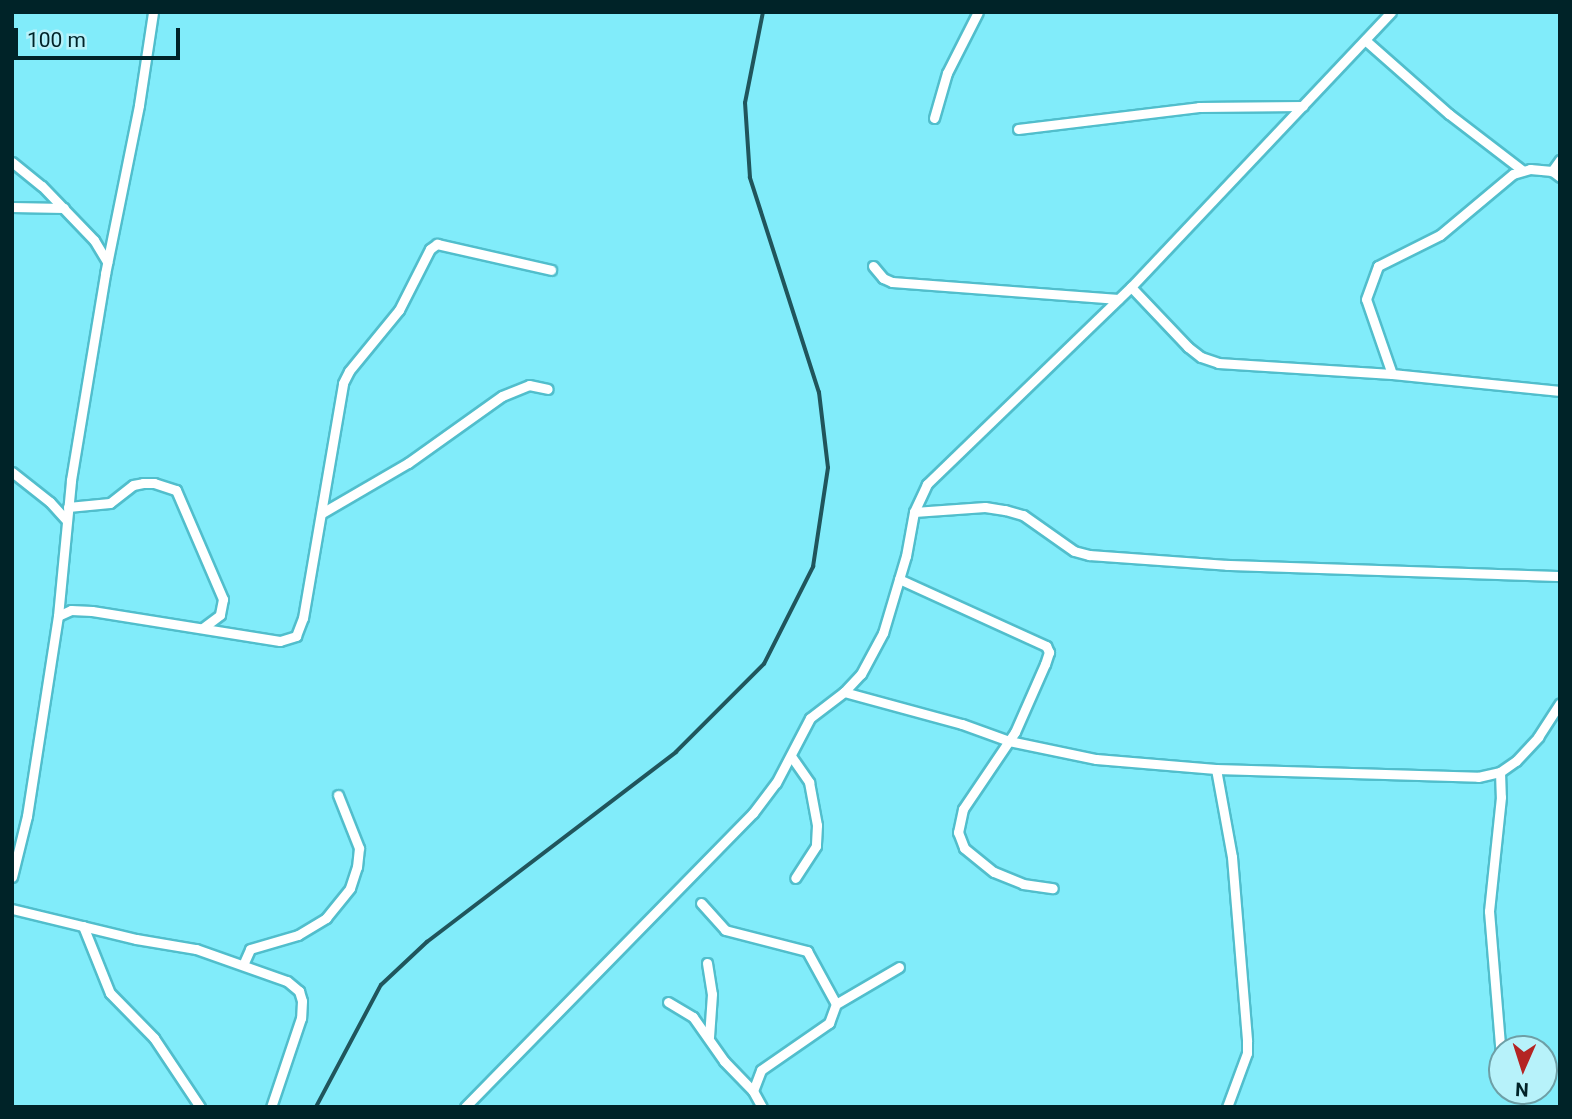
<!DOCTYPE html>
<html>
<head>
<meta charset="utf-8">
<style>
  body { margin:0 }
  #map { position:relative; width:1572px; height:1119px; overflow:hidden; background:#81ecfa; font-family:Roboto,sans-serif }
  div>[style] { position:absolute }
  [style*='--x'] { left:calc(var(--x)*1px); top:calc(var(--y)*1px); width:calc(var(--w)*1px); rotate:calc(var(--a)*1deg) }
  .roads { filter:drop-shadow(2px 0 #51becc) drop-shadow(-2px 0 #51becc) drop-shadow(0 2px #51becc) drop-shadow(0 -2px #51becc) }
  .minor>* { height:9px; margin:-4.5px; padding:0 4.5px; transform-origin:4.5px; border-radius:4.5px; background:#fff }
  .rail>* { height:3.5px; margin:-1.75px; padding:0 1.75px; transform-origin:1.75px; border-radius:1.75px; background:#20555c }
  span { translate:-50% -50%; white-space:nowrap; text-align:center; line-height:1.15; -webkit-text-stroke:7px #b7f2fa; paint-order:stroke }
  .frame { position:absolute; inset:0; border:14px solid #002328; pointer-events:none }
  .north { position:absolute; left:1488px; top:1035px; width:70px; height:70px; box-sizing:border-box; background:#b7f2fa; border:2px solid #6e9fa6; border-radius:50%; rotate:183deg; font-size:19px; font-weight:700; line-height:28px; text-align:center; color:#002328 }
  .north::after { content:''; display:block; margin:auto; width:24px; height:32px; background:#b42423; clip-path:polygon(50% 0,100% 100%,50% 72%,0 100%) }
  .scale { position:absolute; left:14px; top:28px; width:166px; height:32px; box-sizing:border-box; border:4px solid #002328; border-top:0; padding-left:9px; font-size:21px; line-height:24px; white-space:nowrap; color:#002328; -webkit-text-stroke:5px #b7f2fa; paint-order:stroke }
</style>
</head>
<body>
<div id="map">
  <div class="roads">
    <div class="minor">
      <div style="--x:1365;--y:40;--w:112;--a:41.4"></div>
      <div style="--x:1449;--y:114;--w:92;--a:37.5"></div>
      <div style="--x:934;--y:118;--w:47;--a:-73.9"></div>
      <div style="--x:947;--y:73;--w:68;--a:-63.1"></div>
      <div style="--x:1018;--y:129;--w:182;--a:-6.9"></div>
      <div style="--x:1199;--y:107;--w:104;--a:-0.6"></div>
      <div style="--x:1560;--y:160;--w:14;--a:126"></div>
      <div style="--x:1552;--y:171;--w:10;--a:37"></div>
      <div style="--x:12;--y:162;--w:38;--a:39"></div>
      <div style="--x:42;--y:186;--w:75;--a:46.1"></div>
      <div style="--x:94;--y:240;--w:26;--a:59"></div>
      <div style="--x:12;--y:207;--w:52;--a:1.1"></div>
      <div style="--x:873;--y:266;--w:16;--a:50"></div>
      <div style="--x:883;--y:278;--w:10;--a:24"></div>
      <div style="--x:892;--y:282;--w:227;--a:4.3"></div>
      <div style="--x:1131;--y:287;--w:83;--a:46.5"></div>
      <div style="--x:1188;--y:347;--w:16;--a:38"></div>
      <div style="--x:1201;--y:357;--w:18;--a:19"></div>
      <div style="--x:1218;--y:363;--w:174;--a:3.6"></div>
      <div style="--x:1392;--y:374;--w:169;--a:5.8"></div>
      <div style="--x:1392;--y:374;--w:79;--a:-109.1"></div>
      <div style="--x:1366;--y:299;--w:35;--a:-70"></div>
      <div style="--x:1378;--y:266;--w:69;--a:-26.6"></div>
      <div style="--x:1440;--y:235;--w:95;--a:-39.9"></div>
      <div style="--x:1513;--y:174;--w:18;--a:-16"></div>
      <div style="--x:1530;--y:169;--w:22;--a:5"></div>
      <div style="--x:12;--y:472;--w:48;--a:38.3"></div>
      <div style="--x:50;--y:502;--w:24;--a:48"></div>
      <div style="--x:68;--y:507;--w:42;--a:-5.4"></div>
      <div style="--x:110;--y:503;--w:29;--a:-38"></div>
      <div style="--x:133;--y:485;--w:10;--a:-11"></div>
      <div style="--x:143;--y:483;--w:11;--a:0"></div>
      <div style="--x:154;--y:483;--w:23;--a:18"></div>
      <div style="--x:176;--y:490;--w:119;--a:66.7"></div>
      <div style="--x:223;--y:599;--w:16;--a:101"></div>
      <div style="--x:220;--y:615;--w:21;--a:143"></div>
      <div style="--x:914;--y:512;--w:71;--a:-4"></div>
      <div style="--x:985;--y:507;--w:20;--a:9"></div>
      <div style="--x:1005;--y:510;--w:19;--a:16"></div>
      <div style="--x:1023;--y:515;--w:62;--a:35.2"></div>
      <div style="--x:1074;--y:551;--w:16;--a:15"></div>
      <div style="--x:1089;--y:555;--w:138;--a:4.1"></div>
      <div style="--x:1227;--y:565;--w:333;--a:1.9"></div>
      <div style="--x:322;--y:513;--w:99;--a:-30.2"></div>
      <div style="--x:408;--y:463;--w:115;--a:-35.5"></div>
      <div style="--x:502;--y:396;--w:29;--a:-22"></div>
      <div style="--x:529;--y:385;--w:19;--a:12"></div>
      <div style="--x:899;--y:579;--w:162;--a:24.5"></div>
      <div style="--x:1046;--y:646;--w:7;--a:63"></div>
      <div style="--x:1049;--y:652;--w:13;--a:108"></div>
      <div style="--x:1045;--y:664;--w:74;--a:113.8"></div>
      <div style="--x:1015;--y:732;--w:93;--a:124"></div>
      <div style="--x:963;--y:809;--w:24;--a:102"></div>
      <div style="--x:958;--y:832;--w:17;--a:69"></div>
      <div style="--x:964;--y:848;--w:38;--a:39"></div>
      <div style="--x:994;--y:872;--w:31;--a:22"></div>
      <div style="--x:1023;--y:884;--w:30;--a:8"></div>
      <div style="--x:58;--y:616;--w:14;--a:-25"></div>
      <div style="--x:71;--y:610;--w:21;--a:3"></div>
      <div style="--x:92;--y:611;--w:190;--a:9.1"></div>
      <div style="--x:280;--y:641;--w:17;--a:-17"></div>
      <div style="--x:296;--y:636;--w:19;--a:-69"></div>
      <div style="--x:303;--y:618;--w:238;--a:-80.3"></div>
      <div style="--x:343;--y:383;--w:13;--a:-63"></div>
      <div style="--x:349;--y:371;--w:79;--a:-50.7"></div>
      <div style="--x:399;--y:310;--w:68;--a:-63.1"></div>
      <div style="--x:430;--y:249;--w:9;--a:-36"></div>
      <div style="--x:437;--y:244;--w:117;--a:12.8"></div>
      <div style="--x:844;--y:692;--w:122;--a:15.2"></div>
      <div style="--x:962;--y:724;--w:50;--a:19.9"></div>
      <div style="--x:1009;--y:741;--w:89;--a:11.7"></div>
      <div style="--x:1096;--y:759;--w:120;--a:4.8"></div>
      <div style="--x:1216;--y:769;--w:262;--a:1.7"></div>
      <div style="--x:1478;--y:777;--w:23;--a:-13"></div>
      <div style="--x:1500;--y:772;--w:19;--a:-35"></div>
      <div style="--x:1516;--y:761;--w:33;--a:-47"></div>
      <div style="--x:1538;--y:737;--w:40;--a:-57.1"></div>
      <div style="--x:791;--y:756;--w:32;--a:55"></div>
      <div style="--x:809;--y:782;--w:44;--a:79.5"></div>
      <div style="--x:817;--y:825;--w:21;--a:93"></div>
      <div style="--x:816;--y:846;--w:38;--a:123"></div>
      <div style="--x:1216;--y:769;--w:89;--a:79.7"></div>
      <div style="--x:1232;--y:857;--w:185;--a:85.3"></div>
      <div style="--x:1247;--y:1041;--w:12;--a:90"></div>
      <div style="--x:1247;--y:1053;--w:58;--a:110.3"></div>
      <div style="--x:1500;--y:772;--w:25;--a:88"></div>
      <div style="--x:1501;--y:797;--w:115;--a:96"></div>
      <div style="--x:1489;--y:911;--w:160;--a:85.3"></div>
      <div style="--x:12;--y:877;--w:63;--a:-76.2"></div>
      <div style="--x:27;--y:816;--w:202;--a:-81.2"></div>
      <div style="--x:58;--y:616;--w:137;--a:-84.5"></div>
      <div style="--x:71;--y:480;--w:209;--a:-80.6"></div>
      <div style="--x:105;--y:274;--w:172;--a:-78.6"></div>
      <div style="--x:139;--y:105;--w:94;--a:-81.4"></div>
      <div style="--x:701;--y:903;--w:36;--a:48"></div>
      <div style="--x:725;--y:930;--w:85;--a:14.4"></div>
      <div style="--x:807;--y:951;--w:60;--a:61.3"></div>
      <div style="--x:12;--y:909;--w:128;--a:13.6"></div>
      <div style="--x:136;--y:939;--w:61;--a:9.5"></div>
      <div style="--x:196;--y:949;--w:96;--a:19.4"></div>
      <div style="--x:287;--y:981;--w:16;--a:40"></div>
      <div style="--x:299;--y:991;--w:10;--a:73"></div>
      <div style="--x:302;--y:1001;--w:17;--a:93"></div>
      <div style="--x:301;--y:1018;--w:94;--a:108.6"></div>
      <div style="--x:83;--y:926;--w:72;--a:68.1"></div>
      <div style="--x:110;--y:993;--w:63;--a:45.6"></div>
      <div style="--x:154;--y:1038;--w:83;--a:56.3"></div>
      <div style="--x:707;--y:963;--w:31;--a:81"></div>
      <div style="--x:712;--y:994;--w:43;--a:94"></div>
      <div style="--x:243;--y:965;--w:17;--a:-66"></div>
      <div style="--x:250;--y:949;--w:50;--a:-16.3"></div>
      <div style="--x:298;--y:935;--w:33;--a:-31"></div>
      <div style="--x:326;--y:918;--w:38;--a:-51"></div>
      <div style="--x:350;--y:888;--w:22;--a:-72"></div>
      <div style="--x:357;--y:867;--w:19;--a:-84"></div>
      <div style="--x:359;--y:848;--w:57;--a:-111.6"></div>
      <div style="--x:668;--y:1002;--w:29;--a:31"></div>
      <div style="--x:693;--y:1017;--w:54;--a:54.8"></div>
      <div style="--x:724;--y:1061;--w:42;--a:46"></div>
      <div style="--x:753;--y:1091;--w:18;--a:61"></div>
      <div style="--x:753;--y:1091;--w:22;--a:-69"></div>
      <div style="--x:761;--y:1070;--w:83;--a:-34.7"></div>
      <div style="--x:829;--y:1023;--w:20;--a:-70"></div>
      <div style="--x:836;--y:1004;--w:73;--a:-30.4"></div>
      <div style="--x:465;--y:1107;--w:412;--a:-45.6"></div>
      <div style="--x:753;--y:813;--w:38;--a:-53"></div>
      <div style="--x:776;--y:783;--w:73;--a:-62.4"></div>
      <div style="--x:810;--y:718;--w:43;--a:-37.4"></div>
      <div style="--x:844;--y:692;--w:25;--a:-47"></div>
      <div style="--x:861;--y:674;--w:47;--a:-61.8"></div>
      <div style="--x:883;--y:633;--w:80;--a:-73.4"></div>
      <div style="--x:906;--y:556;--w:45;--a:-79.7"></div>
      <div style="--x:914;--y:512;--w:31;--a:-65"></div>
      <div style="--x:927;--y:484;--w:284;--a:-44"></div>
      <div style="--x:1131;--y:287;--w:378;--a:-46.6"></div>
    </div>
  </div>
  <div class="rail">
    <div style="--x:316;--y:1107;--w:138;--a:-62"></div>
    <div style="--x:381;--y:985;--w:63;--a:-43.1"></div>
    <div style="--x:427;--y:942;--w:313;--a:-37.3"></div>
    <div style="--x:676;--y:752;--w:124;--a:-45"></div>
    <div style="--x:764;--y:664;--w:109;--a:-63.2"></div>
    <div style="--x:813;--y:567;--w:100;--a:-81.4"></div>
    <div style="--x:828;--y:468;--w:76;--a:-96.8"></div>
    <div style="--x:819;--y:393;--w:226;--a:-107.8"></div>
    <div style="--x:750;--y:178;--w:75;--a:-93.8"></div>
    <div style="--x:745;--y:103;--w:93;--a:-78.8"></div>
  </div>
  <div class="frame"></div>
  <div class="north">N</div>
  <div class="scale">100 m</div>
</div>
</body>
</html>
